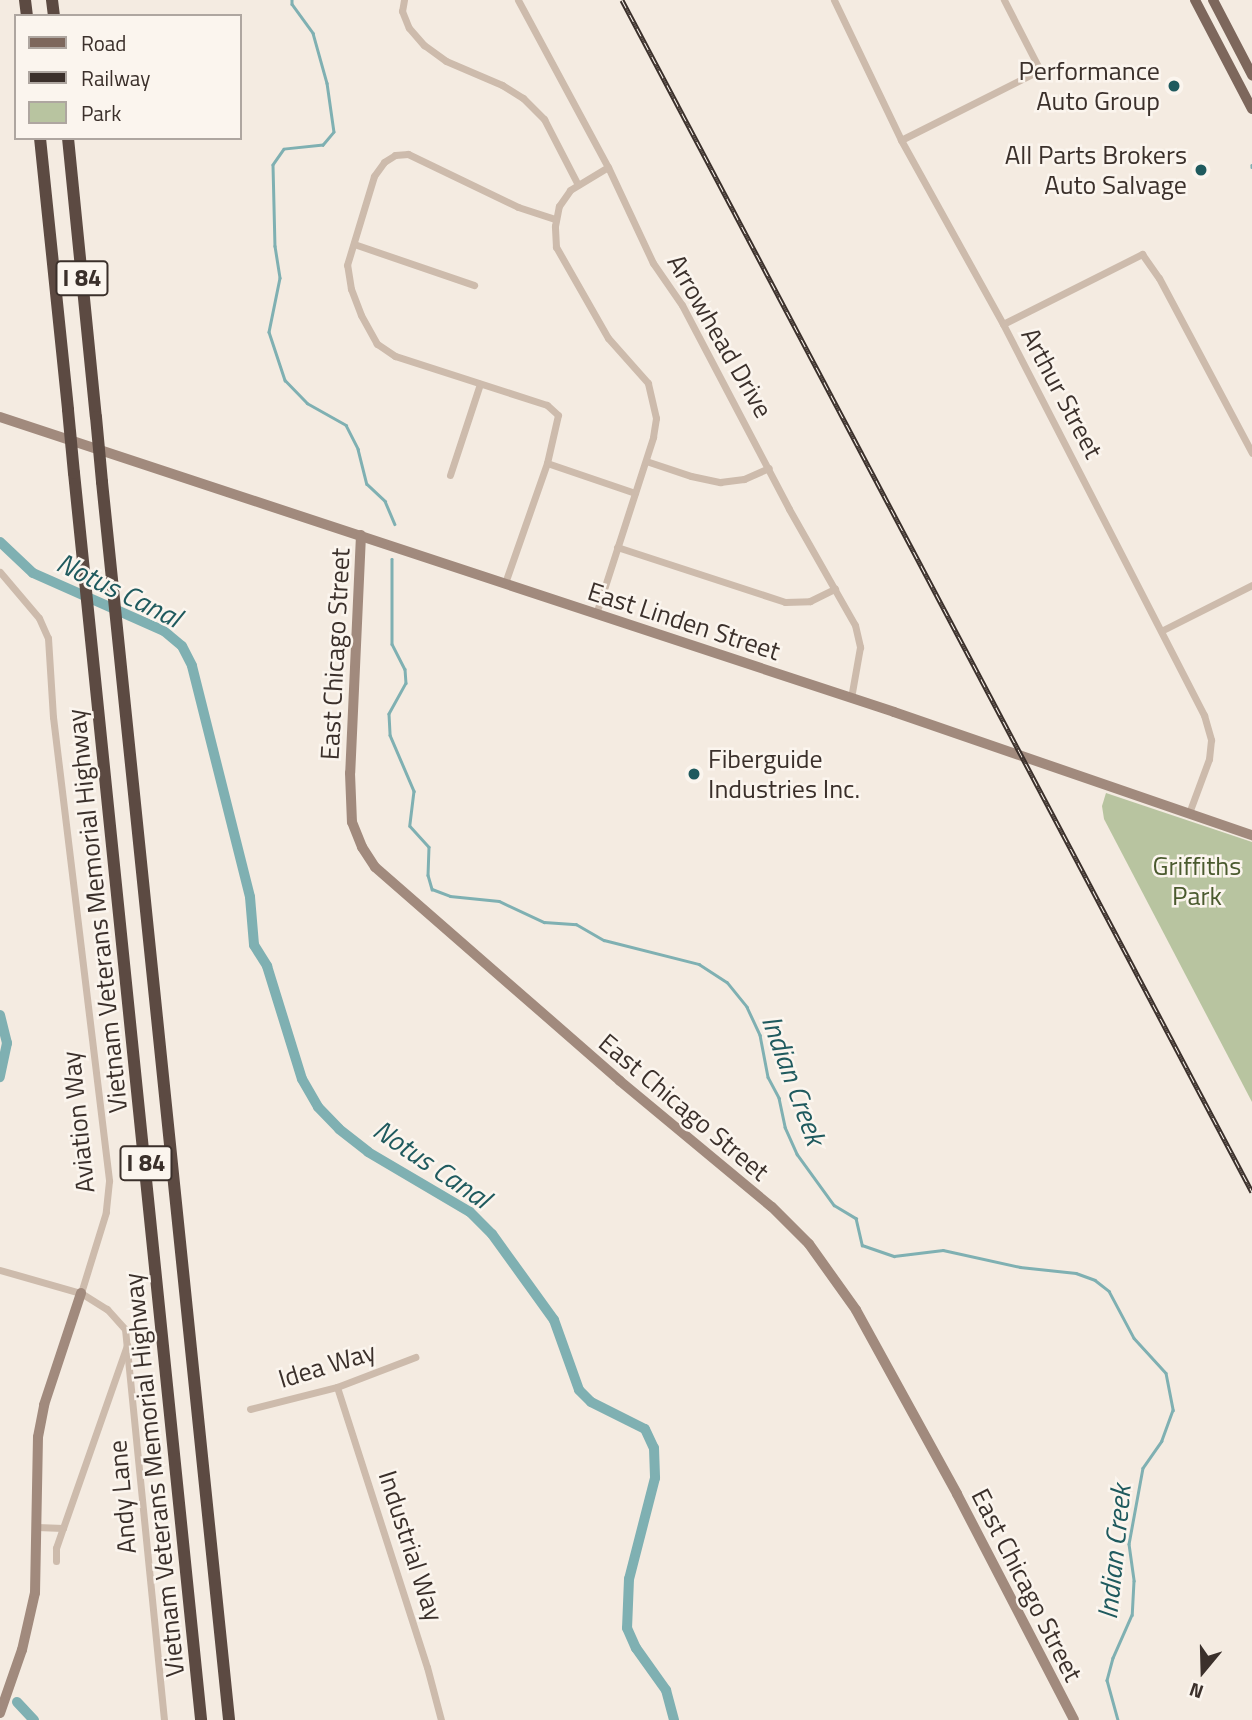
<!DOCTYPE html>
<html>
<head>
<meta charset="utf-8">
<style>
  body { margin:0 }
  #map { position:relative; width:1252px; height:1720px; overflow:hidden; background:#f4ebe1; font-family:"Titillium Web",sans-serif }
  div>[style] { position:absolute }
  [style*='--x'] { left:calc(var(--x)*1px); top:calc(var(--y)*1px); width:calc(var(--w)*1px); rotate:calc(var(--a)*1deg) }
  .green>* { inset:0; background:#b8c4a0 }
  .stream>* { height:2.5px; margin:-1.25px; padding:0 1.25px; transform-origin:1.25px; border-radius:1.25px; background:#7fb0b2 }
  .canal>* { height:10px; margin:-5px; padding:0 5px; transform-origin:5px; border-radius:5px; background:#7fb0b2 }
  .street>* { height:7px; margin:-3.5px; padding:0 3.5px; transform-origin:3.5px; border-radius:3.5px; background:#cdbbac }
  .secondary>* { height:10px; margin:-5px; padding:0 5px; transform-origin:5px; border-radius:5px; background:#a18a7d }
  .primary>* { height:10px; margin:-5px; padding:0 5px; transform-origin:5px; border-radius:5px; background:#7d675c }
  .highway>* { height:12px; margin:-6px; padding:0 6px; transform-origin:6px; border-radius:6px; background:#5c4a42 }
  .rail>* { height:5px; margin-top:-2.5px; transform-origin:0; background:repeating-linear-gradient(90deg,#fbf5ee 0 8px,#3b302b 0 16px); box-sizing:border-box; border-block:2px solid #3b302b }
  .highway-bridge>* { height:12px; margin:-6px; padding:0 6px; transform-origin:6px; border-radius:6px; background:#5c4a42 }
  .dots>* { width:19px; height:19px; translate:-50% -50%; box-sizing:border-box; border:4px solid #fbf5ee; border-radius:50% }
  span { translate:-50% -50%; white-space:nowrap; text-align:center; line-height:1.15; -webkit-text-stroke:5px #fbf5ee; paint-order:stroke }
  .shield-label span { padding:2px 5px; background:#fbf5ee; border:2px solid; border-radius:5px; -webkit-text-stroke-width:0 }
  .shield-label { font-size:24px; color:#3b302b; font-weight:700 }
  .poi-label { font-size:26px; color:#3b302b }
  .right { translate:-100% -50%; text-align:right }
  .left { translate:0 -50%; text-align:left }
  .street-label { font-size:26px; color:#3b302b }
  .park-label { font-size:26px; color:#4a5a2e }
  .water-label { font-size:28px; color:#1f5a5e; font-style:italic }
  .legend { position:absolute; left:14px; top:14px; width:228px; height:126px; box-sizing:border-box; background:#fbf5ee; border:2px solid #aea6a0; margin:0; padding:9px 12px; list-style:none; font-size:21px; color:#3b302b }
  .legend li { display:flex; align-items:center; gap:14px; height:35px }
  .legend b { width:35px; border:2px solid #aea6a0 }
  .north { position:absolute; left:1168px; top:1636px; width:70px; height:70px; -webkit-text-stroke:5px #fbf5ee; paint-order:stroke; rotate:199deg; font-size:19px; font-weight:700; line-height:28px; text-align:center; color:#3b302b }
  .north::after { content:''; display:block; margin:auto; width:24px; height:32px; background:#3b302b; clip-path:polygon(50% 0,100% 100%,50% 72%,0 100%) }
</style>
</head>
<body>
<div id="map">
  <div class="green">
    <div style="clip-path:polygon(1106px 793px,1252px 842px,1252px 1102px,1104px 819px,1102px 806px)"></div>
  </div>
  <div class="stream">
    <div style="--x:292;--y:0;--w:4;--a:90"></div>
    <div style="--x:292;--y:4;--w:36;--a:54"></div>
    <div style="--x:313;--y:33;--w:52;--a:74.4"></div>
    <div style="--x:327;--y:83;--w:49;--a:81.9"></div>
    <div style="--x:334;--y:132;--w:17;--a:130"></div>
    <div style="--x:323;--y:145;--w:39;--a:174"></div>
    <div style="--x:284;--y:149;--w:19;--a:125"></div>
    <div style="--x:273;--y:165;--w:81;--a:88.6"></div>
    <div style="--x:275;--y:246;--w:32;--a:81"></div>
    <div style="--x:280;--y:278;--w:55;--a:101.5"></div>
    <div style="--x:269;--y:332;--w:51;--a:71.6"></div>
    <div style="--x:285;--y:380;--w:32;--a:46"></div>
    <div style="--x:307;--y:403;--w:45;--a:29.4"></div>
    <div style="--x:346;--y:425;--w:27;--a:63"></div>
    <div style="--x:358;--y:449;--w:36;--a:76"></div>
    <div style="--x:367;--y:484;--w:25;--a:43"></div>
    <div style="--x:385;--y:501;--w:25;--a:67"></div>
    <div style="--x:1252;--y:165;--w:2;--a:90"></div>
    <div style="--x:392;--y:559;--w:85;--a:90"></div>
    <div style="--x:392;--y:644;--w:28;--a:63"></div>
    <div style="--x:405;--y:669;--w:14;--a:86"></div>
    <div style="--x:406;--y:683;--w:35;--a:119"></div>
    <div style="--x:389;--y:714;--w:21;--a:87"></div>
    <div style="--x:390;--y:735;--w:61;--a:66.8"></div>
    <div style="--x:414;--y:791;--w:35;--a:97"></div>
    <div style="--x:410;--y:826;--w:28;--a:48"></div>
    <div style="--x:429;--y:847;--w:28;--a:92"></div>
    <div style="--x:428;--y:875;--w:15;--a:74"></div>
    <div style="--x:432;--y:889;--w:19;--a:21"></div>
    <div style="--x:450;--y:896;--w:49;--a:5.8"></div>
    <div style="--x:499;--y:901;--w:50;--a:25"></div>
    <div style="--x:544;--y:922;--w:32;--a:4"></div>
    <div style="--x:576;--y:924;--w:32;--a:30"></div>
    <div style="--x:604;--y:940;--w:98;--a:14.2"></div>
    <div style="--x:699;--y:964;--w:33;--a:33"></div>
    <div style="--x:727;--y:982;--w:32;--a:51"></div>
    <div style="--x:747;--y:1007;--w:31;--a:65"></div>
    <div style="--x:760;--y:1035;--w:43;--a:79.2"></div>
    <div style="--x:768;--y:1077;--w:24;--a:62"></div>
    <div style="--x:779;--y:1098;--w:30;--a:78"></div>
    <div style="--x:785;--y:1127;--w:30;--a:66"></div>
    <div style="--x:797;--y:1154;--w:63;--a:54"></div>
    <div style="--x:834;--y:1205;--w:26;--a:31"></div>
    <div style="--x:856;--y:1218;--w:28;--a:77"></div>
    <div style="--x:862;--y:1245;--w:34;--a:19"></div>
    <div style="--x:894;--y:1256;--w:49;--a:-7"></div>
    <div style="--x:943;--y:1250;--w:79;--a:12.4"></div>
    <div style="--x:1020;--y:1267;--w:56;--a:6.1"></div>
    <div style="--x:1076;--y:1273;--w:20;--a:20"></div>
    <div style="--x:1095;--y:1280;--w:18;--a:38"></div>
    <div style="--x:1109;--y:1291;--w:53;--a:62"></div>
    <div style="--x:1134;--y:1338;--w:47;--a:47.6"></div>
    <div style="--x:1166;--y:1373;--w:38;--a:79"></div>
    <div style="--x:1173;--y:1410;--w:33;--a:110"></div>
    <div style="--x:1162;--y:1441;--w:33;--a:125"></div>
    <div style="--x:1143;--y:1468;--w:77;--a:100.4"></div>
    <div style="--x:1129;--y:1544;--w:37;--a:82"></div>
    <div style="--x:1134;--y:1581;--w:34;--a:93"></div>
    <div style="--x:1132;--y:1615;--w:47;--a:113.8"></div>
    <div style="--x:1113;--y:1658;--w:23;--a:105"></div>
    <div style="--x:1107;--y:1680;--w:41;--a:74.6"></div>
  </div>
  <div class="canal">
    <div style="--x:0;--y:542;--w:45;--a:43.2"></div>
    <div style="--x:33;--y:573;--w:143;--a:23.9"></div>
    <div style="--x:164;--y:631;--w:23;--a:40"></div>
    <div style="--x:182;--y:646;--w:22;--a:63"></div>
    <div style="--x:192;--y:666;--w:238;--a:75.9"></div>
    <div style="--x:250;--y:897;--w:48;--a:85.2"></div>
    <div style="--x:254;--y:945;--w:25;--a:58"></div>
    <div style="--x:267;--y:966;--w:118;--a:72.8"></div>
    <div style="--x:302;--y:1079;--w:32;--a:60"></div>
    <div style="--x:318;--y:1107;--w:30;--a:46"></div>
    <div style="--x:339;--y:1129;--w:37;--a:38"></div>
    <div style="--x:368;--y:1152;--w:118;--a:30.5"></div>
    <div style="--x:470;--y:1212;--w:31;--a:45"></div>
    <div style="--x:492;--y:1234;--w:106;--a:54.2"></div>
    <div style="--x:554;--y:1320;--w:74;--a:70.3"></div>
    <div style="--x:579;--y:1390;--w:17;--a:45"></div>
    <div style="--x:591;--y:1402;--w:60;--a:26.6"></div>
    <div style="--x:645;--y:1429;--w:21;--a:65"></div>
    <div style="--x:654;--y:1448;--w:30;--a:88"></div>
    <div style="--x:655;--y:1478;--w:104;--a:104.4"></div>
    <div style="--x:629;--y:1579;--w:49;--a:92.3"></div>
    <div style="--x:627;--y:1628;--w:22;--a:66"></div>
    <div style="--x:636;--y:1648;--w:52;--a:54.5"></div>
    <div style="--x:666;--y:1690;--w:31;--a:75"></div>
    <div style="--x:0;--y:1015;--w:29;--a:76"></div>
    <div style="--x:7;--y:1043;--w:35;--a:102"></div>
    <div style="--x:17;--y:1702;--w:25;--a:47"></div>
  </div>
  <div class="street">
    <div style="--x:404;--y:0;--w:11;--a:100"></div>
    <div style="--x:402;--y:11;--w:18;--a:68"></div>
    <div style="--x:409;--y:28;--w:23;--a:49"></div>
    <div style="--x:424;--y:45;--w:27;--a:36"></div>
    <div style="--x:446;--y:61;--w:61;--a:23.2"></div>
    <div style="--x:502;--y:85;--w:25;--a:32"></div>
    <div style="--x:523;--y:98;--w:30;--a:45"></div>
    <div style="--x:544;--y:119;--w:74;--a:62.7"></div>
    <div style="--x:518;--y:0;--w:190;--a:61.7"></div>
    <div style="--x:608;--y:167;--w:106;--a:64.9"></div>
    <div style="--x:653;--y:263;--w:51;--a:55.4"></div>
    <div style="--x:682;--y:305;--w:230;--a:62.3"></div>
    <div style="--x:789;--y:509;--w:133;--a:60.4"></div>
    <div style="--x:855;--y:625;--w:23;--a:77"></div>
    <div style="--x:860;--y:647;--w:52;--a:100"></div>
    <div style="--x:834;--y:0;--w:155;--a:64.4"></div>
    <div style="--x:901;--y:140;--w:210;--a:61"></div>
    <div style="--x:1003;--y:324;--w:440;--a:62.8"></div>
    <div style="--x:1204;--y:715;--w:26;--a:74"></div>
    <div style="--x:1211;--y:740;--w:19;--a:96"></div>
    <div style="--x:1209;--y:759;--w:58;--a:110.3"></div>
    <div style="--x:901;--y:140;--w:156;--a:-26.7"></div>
    <div style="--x:1040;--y:70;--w:79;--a:-117.2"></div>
    <div style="--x:354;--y:244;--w:127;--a:18.9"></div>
    <div style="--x:1003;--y:324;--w:156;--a:-26.7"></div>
    <div style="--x:1142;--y:254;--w:29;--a:55"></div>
    <div style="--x:1159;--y:278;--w:198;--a:62"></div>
    <div style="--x:646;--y:461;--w:47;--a:18.4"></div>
    <div style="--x:691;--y:476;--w:30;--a:12"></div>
    <div style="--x:720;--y:482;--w:24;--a:-7"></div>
    <div style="--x:744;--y:479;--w:27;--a:-24"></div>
    <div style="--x:547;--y:463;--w:93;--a:18.8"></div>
    <div style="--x:450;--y:475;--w:96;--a:-71.8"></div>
    <div style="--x:617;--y:547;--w:177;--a:18.1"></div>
    <div style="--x:785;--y:602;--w:25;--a:-2"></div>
    <div style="--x:810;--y:601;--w:28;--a:-26"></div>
    <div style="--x:0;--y:572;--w:60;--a:49.7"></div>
    <div style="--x:39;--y:618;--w:22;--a:66"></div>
    <div style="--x:48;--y:638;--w:79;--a:86.4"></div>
    <div style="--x:53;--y:717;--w:467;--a:83.1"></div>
    <div style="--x:109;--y:1181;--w:31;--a:96"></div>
    <div style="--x:106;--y:1212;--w:85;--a:107.2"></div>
    <div style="--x:505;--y:583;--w:127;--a:-70.7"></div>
    <div style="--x:547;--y:463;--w:49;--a:-77.1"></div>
    <div style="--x:558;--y:415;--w:15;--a:-138"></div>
    <div style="--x:547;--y:405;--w:160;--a:-162.1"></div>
    <div style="--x:395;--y:356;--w:22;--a:-146"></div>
    <div style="--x:377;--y:344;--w:33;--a:-119"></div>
    <div style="--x:361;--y:315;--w:28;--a:-111"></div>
    <div style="--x:351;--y:289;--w:24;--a:-99"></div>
    <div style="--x:347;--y:265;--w:93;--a:-73.1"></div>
    <div style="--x:374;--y:176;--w:17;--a:-54"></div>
    <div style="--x:384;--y:162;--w:13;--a:-32"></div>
    <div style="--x:395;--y:155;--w:13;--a:-4"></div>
    <div style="--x:408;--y:154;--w:122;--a:25.7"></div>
    <div style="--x:518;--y:207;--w:40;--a:18"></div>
    <div style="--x:596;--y:614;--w:186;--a:-72.1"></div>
    <div style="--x:653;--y:437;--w:19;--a:-81"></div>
    <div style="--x:656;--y:418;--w:36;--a:-103"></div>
    <div style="--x:648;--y:383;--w:60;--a:-131.6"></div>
    <div style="--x:608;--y:338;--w:105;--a:-119.7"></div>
    <div style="--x:556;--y:247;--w:21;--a:-93"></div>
    <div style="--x:555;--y:226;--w:20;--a:-79"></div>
    <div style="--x:559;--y:206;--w:19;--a:-55"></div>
    <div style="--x:570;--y:190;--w:44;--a:-31.2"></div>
    <div style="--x:1163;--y:630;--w:100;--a:-26.8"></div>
    <div style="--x:0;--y:1270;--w:84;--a:15.9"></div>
    <div style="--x:81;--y:1293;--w:31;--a:32"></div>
    <div style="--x:107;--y:1309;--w:27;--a:48"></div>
    <div style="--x:125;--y:1329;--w:393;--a:84.3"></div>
    <div style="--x:337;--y:1387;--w:294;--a:72.2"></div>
    <div style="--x:427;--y:1667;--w:55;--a:75.2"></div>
    <div style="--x:250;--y:1409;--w:90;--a:-14.2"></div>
    <div style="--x:337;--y:1387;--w:84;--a:-21"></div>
    <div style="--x:37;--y:1527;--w:26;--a:2"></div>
    <div style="--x:56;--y:1561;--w:13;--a:-90"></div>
    <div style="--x:56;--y:1548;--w:21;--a:-71"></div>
    <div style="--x:63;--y:1528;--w:194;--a:-70.7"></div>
  </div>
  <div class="secondary">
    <div style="--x:0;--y:417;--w:941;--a:18.26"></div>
    <div style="--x:894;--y:712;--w:379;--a:19"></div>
    <div style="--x:361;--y:535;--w:238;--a:92.6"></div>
    <div style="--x:350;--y:773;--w:49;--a:87.7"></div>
    <div style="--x:352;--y:822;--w:27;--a:68"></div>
    <div style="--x:362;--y:847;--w:24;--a:57"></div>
    <div style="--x:375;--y:867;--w:325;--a:41.1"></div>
    <div style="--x:620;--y:1081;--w:197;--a:39.7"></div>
    <div style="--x:772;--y:1207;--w:52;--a:45"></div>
    <div style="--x:809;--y:1244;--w:81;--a:54.5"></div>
    <div style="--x:856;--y:1310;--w:210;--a:61.2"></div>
    <div style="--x:957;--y:1494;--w:254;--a:62.6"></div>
    <div style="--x:0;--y:1713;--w:67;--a:-70.8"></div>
    <div style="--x:22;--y:1650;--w:58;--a:-77.2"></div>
    <div style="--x:35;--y:1593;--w:156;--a:-88.9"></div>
    <div style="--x:38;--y:1437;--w:33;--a:-79"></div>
    <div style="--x:44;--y:1405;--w:118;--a:-71.7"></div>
  </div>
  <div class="primary">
    <div style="--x:1195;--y:0;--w:123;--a:62.4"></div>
    <div style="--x:1213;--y:0;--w:85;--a:62.5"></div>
  </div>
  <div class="highway">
    <div style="--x:25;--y:0;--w:16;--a:83"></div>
    <div style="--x:52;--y:0;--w:16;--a:83"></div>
    <div style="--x:40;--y:138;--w:273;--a:84.1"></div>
    <div style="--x:68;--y:138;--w:280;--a:84.3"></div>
    <div style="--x:74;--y:473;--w:1253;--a:84.18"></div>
    <div style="--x:102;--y:482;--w:1244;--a:84.14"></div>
  </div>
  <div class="rail">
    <div style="--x:622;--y:0;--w:1348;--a:62.14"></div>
  </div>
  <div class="highway-bridge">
    <div style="--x:68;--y:410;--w:63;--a:84.6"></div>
    <div style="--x:96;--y:417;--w:65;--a:84.7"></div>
  </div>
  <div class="dots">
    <div style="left:1174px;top:86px;background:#1f5a5e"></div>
    <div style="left:1201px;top:170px;background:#1f5a5e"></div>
    <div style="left:694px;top:774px;background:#1f5a5e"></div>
  </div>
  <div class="shield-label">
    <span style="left:82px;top:278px">I 84</span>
    <span style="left:146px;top:1163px">I 84</span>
  </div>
  <div class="poi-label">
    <span class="right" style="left:1160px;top:86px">Performance<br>Auto Group</span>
    <span class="right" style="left:1187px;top:170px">All Parts Brokers<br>Auto Salvage</span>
    <span class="left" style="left:708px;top:774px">Fiberguide<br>Industries Inc.</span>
  </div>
  <div class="street-label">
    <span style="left:720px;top:336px;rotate:60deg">Arrowhead Drive</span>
    <span style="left:1062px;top:393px;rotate:62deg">Arthur Street</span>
    <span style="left:684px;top:621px;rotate:18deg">East Linden Street</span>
    <span style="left:335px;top:654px;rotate:-87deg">East Chicago Street</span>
    <span style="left:97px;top:911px;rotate:-96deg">Vietnam Veterans Memorial Highway</span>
    <span style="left:684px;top:1107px;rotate:40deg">East Chicago Street</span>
    <span style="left:78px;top:1122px;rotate:-96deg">Aviation Way</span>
    <span style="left:327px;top:1365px;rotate:-17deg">Idea Way</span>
    <span style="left:154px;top:1475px;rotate:-96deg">Vietnam Veterans Memorial Highway</span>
    <span style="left:122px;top:1497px;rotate:-95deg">Andy Lane</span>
    <span style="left:411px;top:1546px;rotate:72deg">Industrial Way</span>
    <span style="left:1027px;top:1585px;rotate:63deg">East Chicago Street</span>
  </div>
  <div class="park-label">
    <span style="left:1197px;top:881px">Griffiths<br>Park</span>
  </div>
  <div class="water-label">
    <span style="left:119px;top:590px;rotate:26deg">Notus Canal</span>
    <span style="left:794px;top:1080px;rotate:70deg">Indian Creek</span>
    <span style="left:432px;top:1164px;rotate:34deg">Notus Canal</span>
    <span style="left:1114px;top:1552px;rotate:-84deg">Indian Creek</span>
  </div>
  <ul class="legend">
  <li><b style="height:9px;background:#7d675c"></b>Road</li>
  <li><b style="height:9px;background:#3b302b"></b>Railway</li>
  <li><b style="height:19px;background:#b8c4a0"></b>Park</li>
  </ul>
  <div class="north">N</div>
</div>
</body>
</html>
